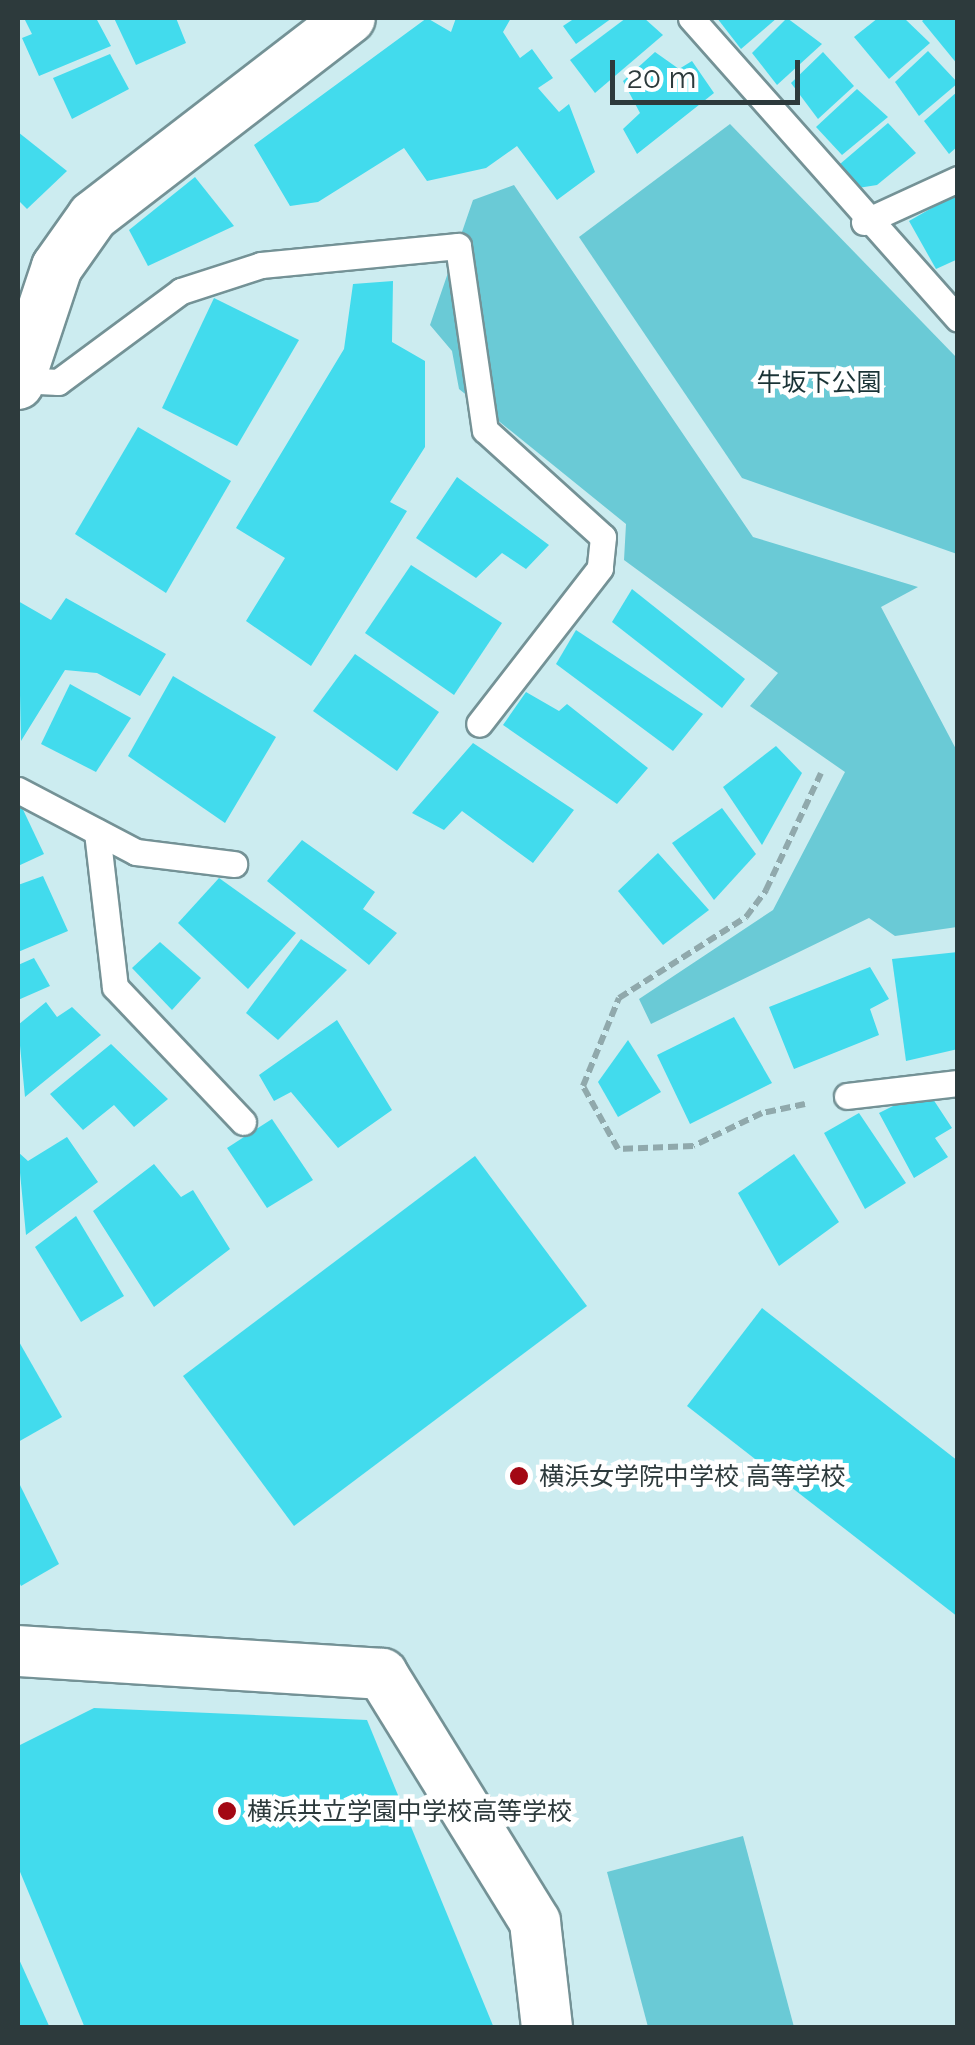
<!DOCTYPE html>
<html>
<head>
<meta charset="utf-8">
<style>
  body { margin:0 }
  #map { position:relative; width:975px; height:2045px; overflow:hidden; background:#ccecf0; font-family:Raleway,"Noto Sans JP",sans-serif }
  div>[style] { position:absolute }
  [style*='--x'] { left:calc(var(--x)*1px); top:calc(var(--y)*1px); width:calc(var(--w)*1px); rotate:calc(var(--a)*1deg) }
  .green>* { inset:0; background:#6acad6 }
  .building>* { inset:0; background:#42dbed }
  .path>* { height:6px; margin-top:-3px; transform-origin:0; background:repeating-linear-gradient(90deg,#90a9ac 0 10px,transparent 0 15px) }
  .roads { filter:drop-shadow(2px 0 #749296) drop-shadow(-2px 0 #749296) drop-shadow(0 2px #749296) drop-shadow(0 -2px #749296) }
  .service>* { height:25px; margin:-12.5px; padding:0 12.5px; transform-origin:12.5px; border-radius:12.5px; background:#fff }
  .minor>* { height:50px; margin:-25px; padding:0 25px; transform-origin:25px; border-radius:25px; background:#fff }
  .dots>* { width:28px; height:28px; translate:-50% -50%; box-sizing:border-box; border:5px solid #fff; border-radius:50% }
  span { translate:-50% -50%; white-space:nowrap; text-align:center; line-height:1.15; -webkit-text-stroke:9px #fff; paint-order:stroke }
  .park-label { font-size:25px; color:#1a3336 }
  .poi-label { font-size:25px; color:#2d3a3c }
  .left { translate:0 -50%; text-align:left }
  .frame { position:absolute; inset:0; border:20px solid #2d3a3c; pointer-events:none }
  .scale { position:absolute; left:610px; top:60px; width:190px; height:45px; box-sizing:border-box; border:5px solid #2d3a3c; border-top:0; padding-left:12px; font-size:30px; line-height:35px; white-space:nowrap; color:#2d3a3c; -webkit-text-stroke:8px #fff; paint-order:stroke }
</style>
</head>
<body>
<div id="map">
  <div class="green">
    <div style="clip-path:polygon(730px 124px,957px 358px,957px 554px,742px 478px,579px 237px)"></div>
    <div style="clip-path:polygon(514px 185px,753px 537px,918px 587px,881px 607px,957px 751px,957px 927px,895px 936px,869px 918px,651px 1024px,639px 999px,773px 910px,845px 772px,750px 706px,778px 673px,624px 560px,626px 524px,459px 389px,452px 351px,430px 325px,473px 200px)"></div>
    <div style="clip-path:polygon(743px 1836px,794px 2027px,648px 2027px,607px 1872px)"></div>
  </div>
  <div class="building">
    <div style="clip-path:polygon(24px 18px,96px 18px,111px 46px,39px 76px,22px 38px,32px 34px)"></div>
    <div style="clip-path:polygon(114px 18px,176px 18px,186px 43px,136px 65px)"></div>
    <div style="clip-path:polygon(427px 18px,451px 32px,456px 18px,511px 18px,503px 32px,520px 58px,532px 49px,553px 78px,538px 88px,559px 112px,569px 104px,595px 172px,557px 200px,517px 146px,486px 168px,427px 181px,404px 148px,318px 202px,290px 206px,254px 145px)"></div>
    <div style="clip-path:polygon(575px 18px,612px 18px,576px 44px,563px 26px)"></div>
    <div style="clip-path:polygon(626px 18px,644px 18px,663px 35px,595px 93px,570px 60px)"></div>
    <div style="clip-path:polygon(717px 18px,777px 18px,741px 49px)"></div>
    <div style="clip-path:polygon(787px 18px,822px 44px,777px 85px,752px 53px)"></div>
    <div style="clip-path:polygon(878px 18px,904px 18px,930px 43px,889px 79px,854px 37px)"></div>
    <div style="clip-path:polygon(926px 18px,958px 18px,958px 65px,922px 21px)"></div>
    <div style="clip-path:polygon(928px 51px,958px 83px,919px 116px,895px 82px)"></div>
    <div style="clip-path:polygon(655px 52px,679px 69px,692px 61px,714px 93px,637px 154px,623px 129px,640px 113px,623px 81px)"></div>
    <div style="clip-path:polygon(823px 52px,854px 86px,818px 119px,791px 83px)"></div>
    <div style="clip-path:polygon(110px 54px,129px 89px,72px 119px,53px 78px)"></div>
    <div style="clip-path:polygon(857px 89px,888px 117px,842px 155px,816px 127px)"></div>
    <div style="clip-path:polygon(958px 91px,958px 146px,949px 154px,924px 121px)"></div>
    <div style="clip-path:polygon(888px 123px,916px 153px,877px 185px,858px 188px,840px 164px)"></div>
    <div style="clip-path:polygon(18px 132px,67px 171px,27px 209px,18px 200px)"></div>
    <div style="clip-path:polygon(195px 177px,234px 226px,148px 266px,129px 230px)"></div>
    <div style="clip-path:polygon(958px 193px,958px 259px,936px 269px,909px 221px)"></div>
    <div style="clip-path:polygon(393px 281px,392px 342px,425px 361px,425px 447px,390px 502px,407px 511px,311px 666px,246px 621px,285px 558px,236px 528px,344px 349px,353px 284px)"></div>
    <div style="clip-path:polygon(214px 298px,299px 340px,237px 446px,162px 408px)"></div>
    <div style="clip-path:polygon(138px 427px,231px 481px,166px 593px,75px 534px)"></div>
    <div style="clip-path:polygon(457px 477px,549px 545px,526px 569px,502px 553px,476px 578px,416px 538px)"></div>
    <div style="clip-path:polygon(411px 565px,502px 623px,454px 695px,365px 633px)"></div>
    <div style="clip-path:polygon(632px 589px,745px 679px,722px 708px,612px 622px)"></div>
    <div style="clip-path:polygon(66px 598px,166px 654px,140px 696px,97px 673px,65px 670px,21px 741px,18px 601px,51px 620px)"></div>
    <div style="clip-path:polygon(576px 630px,703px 714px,673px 751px,556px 664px)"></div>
    <div style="clip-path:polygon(355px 654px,439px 712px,397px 771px,313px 711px)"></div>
    <div style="clip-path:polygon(173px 676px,276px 737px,225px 823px,128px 756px)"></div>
    <div style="clip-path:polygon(70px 684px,131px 718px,96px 772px,41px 744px)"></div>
    <div style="clip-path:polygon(526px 692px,559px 711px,567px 704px,648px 768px,617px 804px,503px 725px)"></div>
    <div style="clip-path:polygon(473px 743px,574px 810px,533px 863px,462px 811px,444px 830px,412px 813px)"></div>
    <div style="clip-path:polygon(776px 746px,802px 773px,762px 845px,723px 787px)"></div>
    <div style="clip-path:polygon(18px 799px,44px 854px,18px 866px)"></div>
    <div style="clip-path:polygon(722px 808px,756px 854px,714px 900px,672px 843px)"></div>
    <div style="clip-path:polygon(302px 840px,375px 892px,363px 909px,397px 933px,369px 965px,267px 881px)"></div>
    <div style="clip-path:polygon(658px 853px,709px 910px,663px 945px,618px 891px)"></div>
    <div style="clip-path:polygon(43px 876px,68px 931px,18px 952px,18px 885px)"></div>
    <div style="clip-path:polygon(219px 878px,296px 933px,248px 989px,178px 923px)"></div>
    <div style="clip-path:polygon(301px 939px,347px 970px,278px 1040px,246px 1013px)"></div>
    <div style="clip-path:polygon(160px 942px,201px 978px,172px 1010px,132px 968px)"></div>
    <div style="clip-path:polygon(958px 952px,958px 1049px,906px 1061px,892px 959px)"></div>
    <div style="clip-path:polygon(34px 958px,50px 986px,18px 1000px,18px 965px)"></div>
    <div style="clip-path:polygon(870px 967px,889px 999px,870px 1009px,879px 1035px,794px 1069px,769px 1007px)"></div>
    <div style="clip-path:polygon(46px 1002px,57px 1017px,72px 1007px,101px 1035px,25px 1097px,18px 1025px)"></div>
    <div style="clip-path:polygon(734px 1017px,772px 1083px,690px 1124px,657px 1055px)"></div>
    <div style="clip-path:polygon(337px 1020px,392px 1110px,338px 1148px,291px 1092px,274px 1101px,259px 1075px)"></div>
    <div style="clip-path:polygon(628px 1040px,661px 1092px,618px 1117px,598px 1082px)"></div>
    <div style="clip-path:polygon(111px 1044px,168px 1099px,134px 1127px,114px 1105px,83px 1130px,50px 1094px)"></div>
    <div style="clip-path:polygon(911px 1097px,933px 1099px,952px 1128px,935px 1138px,948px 1157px,914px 1178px,879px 1113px)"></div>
    <div style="clip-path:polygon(859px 1113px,906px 1183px,865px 1209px,824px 1133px)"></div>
    <div style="clip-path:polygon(272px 1119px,313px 1180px,267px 1208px,227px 1148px)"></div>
    <div style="clip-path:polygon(67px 1137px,98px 1182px,26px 1235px,18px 1152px,28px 1161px)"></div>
    <div style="clip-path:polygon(794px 1154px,839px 1222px,779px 1266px,738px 1193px)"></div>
    <div style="clip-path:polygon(475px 1156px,587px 1306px,294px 1526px,183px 1376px)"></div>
    <div style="clip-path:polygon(154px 1164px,181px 1197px,193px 1190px,230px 1249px,154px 1307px,93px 1211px)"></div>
    <div style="clip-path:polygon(76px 1216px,124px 1296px,81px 1322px,35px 1247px)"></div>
    <div style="clip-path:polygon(762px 1308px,958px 1461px,958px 1617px,687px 1406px)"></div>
    <div style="clip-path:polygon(18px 1340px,62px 1417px,18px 1442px)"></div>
    <div style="clip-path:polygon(18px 1481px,59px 1564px,21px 1586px,18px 1580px)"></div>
    <div style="clip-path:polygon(94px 1708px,367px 1720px,494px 2028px,85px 2028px,18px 1867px,18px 1746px)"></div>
    <div style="clip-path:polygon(18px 1957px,50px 2028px,18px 2028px)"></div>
  </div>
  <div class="path">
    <div style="--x:805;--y:1104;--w:44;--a:168.2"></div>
    <div style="--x:762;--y:1113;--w:76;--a:154.4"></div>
    <div style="--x:693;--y:1146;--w:75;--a:177.7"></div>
    <div style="--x:618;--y:1149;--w:72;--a:-119.1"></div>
    <div style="--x:583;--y:1086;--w:95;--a:-67.8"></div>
    <div style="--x:619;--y:998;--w:151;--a:-32.5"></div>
    <div style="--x:746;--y:917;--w:34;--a:-53"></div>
    <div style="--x:766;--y:890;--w:129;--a:-64.8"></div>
  </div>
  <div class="roads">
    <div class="service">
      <div style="--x:691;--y:18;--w:402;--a:48.4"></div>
      <div style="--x:864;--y:222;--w:103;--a:-24.6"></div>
      <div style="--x:19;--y:380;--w:39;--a:3"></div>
      <div style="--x:58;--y:382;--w:153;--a:-36.5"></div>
      <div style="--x:181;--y:291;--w:84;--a:-18"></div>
      <div style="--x:261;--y:265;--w:198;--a:-5.5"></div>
      <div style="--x:458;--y:246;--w:186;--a:81.7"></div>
      <div style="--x:485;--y:430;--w:159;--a:42.2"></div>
      <div style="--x:603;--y:537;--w:31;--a:96"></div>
      <div style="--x:600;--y:568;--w:197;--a:127.8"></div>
      <div style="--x:18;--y:790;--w:133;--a:27.7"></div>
      <div style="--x:136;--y:852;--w:99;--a:7"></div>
      <div style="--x:97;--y:832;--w:156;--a:83.4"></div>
      <div style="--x:115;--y:987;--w:186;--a:46.5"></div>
      <div style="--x:847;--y:1096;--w:112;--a:-6.7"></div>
    </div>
    <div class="minor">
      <div style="--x:18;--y:384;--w:123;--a:-71.6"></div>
      <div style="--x:57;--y:267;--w:62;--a:-54.8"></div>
      <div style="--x:93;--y:216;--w:324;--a:-37.6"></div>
      <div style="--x:18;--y:1651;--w:365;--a:3.6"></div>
      <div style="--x:382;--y:1674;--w:291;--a:58.3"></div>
      <div style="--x:535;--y:1922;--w:107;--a:83.5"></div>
    </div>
  </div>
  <div class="dots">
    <div style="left:519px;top:1476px;background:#a30814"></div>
    <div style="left:227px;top:1811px;background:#a30814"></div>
  </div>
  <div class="park-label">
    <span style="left:819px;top:382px">牛坂下公園</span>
  </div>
  <div class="poi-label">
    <span class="left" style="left:539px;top:1476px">横浜女学院中学校 高等学校</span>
    <span class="left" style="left:247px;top:1811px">横浜共立学園中学校高等学校</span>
  </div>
  <div class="frame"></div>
  <div class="scale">20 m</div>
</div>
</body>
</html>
